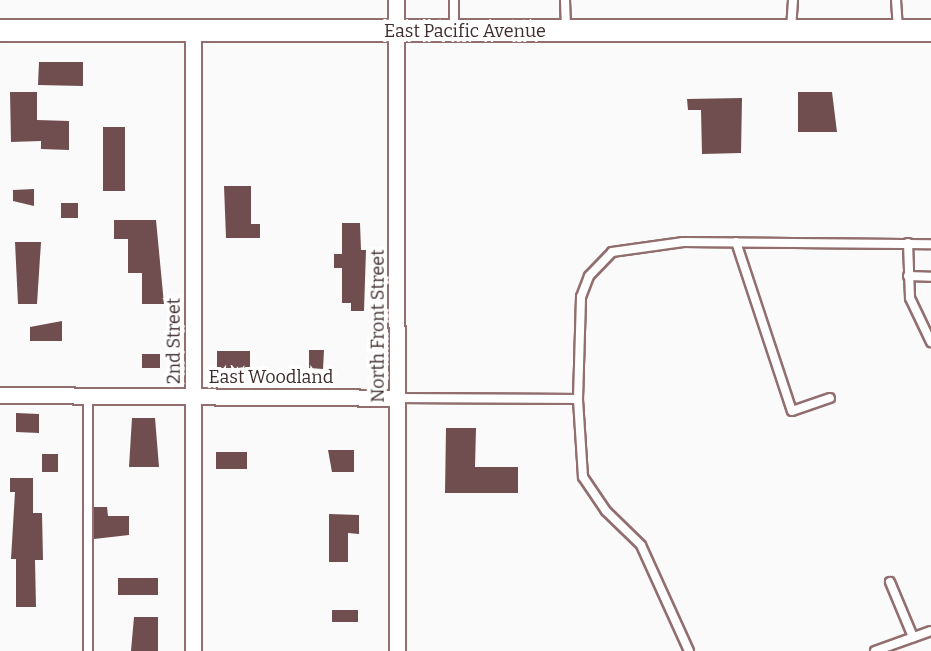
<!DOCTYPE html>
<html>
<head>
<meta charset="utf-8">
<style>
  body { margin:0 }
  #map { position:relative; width:931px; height:651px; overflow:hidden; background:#fafafa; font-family:Bitter,serif }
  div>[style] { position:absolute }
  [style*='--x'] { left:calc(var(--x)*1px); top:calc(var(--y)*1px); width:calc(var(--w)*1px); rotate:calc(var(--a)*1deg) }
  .building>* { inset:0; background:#704d4e }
  .roads { filter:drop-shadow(2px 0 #936e6f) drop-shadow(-2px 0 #936e6f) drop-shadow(0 2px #936e6f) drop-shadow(0 -2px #936e6f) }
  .service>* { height:8px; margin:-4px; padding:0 4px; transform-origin:4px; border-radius:4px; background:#fff }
  .minor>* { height:15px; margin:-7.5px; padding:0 7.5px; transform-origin:7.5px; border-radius:7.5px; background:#fff }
  .secondary>* { height:21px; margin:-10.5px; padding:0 10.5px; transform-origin:10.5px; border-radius:10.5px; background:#fff }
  span { translate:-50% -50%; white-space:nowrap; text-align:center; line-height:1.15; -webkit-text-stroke:6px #fff; paint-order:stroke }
  .street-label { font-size:18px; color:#3e2d2e }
</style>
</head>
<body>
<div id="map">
  <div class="building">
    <div style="clip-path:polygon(39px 62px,83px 62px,83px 86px,38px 85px)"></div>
    <div style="clip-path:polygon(10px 92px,37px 92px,37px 120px,69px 121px,69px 150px,41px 149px,41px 141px,11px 142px)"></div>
    <div style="clip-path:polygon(798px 92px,832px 92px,837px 132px,798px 132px)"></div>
    <div style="clip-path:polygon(742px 98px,741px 153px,702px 154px,701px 110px,688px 110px,687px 99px)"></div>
    <div style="clip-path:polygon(103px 127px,125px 127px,125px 191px,103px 191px)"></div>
    <div style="clip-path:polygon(224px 186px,251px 186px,251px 224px,260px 224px,260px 238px,226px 238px)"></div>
    <div style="clip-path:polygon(34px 189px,34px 206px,13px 201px,13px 190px)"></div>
    <div style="clip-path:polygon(61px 203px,78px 203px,78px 218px,61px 218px)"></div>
    <div style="clip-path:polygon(114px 220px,156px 220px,164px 304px,142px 304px,142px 273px,128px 273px,128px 239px,114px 239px)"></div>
    <div style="clip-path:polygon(342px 223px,360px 223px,361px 250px,366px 250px,364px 311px,351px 311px,351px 303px,342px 303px,342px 268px,334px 268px,334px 254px,342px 254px)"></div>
    <div style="clip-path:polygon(15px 242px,41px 242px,37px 304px,18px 304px)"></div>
    <div style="clip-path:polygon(62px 321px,62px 341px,30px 341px,30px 327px)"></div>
    <div style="clip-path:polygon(309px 350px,324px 350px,323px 369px,309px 368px)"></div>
    <div style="clip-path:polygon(217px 351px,250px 351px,250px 368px,217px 368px)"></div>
    <div style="clip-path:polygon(142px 354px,160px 354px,160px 368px,142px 368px)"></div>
    <div style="clip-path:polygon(16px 413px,39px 414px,39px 433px,16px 432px)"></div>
    <div style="clip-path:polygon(132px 418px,155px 418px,159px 467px,129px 467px)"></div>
    <div style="clip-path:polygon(446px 428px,476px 428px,475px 467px,518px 467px,518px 493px,445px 493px)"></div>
    <div style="clip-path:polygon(328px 450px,354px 450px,354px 472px,332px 472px)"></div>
    <div style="clip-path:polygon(216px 452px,247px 452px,247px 469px,216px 469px)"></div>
    <div style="clip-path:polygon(42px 454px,58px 454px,58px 472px,42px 472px)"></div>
    <div style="clip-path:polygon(10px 478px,33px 478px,33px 513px,42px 513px,43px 560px,35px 560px,36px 607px,16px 607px,16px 559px,11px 559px,15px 492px,10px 492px)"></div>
    <div style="clip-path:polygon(94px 507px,107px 507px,108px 516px,129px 516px,129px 535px,94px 539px)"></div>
    <div style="clip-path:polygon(329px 514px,359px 515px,359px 534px,348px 533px,348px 562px,329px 562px)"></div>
    <div style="clip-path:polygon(118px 578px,158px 578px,158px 595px,118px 595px)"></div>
    <div style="clip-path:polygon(332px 610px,358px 610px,358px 622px,332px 622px)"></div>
    <div style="clip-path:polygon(134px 617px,158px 617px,158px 651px,131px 651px)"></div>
  </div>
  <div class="roads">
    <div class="service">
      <div style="--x:565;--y:0;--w:28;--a:88"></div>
      <div style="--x:896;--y:0;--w:29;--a:86"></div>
      <div style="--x:454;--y:28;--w:28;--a:-90"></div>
      <div style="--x:791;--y:29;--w:29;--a:-86"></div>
      <div style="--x:736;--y:242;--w:178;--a:71.7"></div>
      <div style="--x:792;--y:411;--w:40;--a:-18.9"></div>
      <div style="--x:908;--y:243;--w:55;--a:87.9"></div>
      <div style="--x:910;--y:298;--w:49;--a:64.5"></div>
      <div style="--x:908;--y:276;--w:23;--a:2"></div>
      <div style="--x:398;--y:398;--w:180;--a:0.3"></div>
      <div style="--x:890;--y:582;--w:60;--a:67.3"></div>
      <div style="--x:88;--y:651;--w:255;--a:-90"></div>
      <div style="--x:689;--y:651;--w:116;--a:-114.4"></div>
      <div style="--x:641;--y:545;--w:49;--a:-135.8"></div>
      <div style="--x:606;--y:511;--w:41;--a:-124.1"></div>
      <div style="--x:583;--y:477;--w:78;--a:-93.7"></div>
      <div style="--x:578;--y:399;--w:102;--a:-88.3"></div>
      <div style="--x:581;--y:297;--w:22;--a:-69"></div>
      <div style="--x:589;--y:276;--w:33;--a:-46"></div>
      <div style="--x:612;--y:252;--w:72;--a:-8"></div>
      <div style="--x:683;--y:242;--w:248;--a:0.5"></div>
      <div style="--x:875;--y:651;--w:59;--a:-19.7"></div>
    </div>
    <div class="minor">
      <div style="--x:396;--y:0;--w:651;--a:89.91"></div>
      <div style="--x:0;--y:395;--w:398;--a:0.4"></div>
      <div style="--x:193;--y:651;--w:621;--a:-90"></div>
    </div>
    <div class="secondary">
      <div style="--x:0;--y:30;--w:931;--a:0"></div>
    </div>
  </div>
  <div class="street-label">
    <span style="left:465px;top:31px">East Pacific Avenue</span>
    <span style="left:378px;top:326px;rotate:-90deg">North Front Street</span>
    <span style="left:174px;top:341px;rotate:-90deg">2nd Street</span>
    <span style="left:271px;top:377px">East Woodland</span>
  </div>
</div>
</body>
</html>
